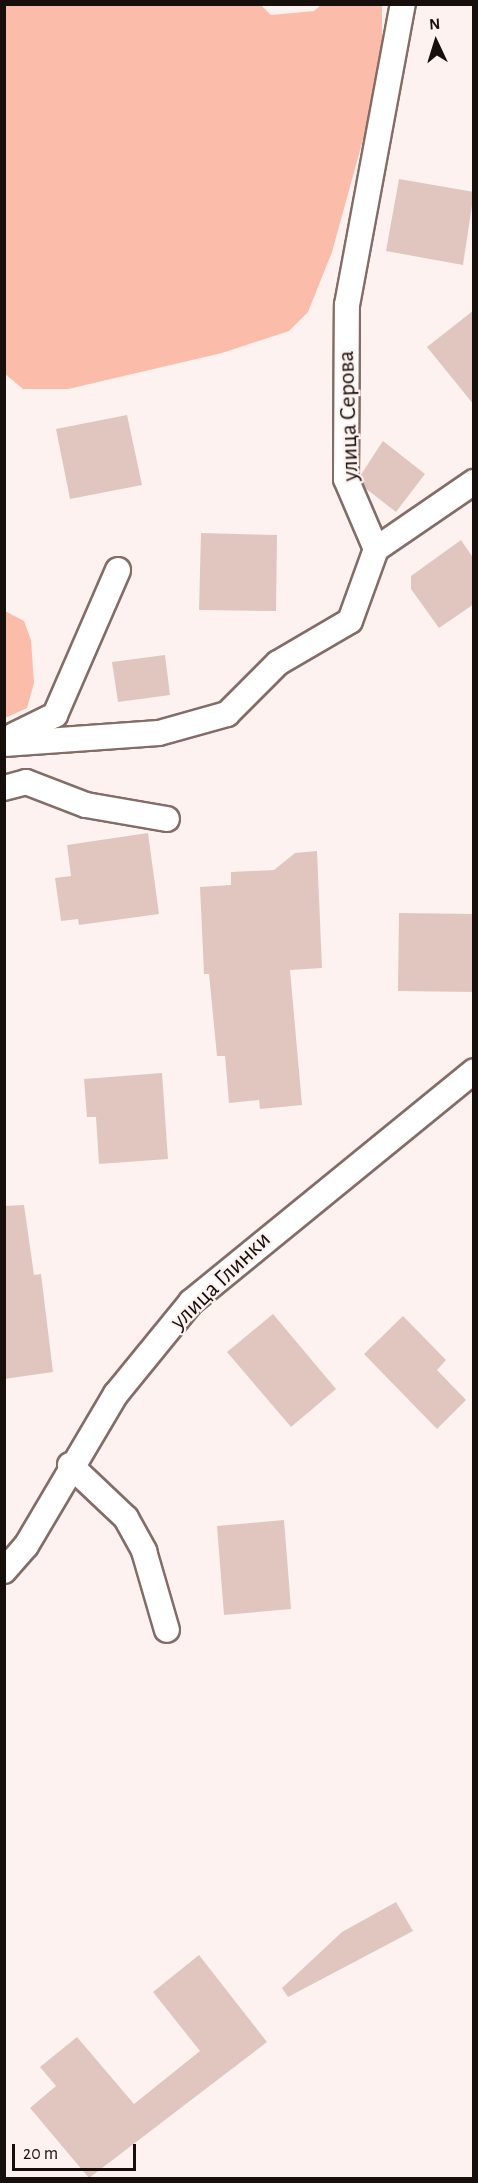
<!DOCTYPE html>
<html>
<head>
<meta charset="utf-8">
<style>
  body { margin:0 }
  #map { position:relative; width:478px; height:2183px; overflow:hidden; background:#fdf2ef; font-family:"Alegreya Sans",sans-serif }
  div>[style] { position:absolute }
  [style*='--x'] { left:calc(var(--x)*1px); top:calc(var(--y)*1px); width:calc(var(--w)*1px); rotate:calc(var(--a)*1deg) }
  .green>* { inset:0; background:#fcbcaa }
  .building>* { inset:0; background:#e0c6bf }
  .roads { filter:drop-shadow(2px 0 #846d67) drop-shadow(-2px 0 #846d67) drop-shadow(0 2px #846d67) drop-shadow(0 -2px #846d67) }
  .lane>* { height:24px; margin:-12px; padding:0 12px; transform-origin:12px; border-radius:12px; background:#fff }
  span { translate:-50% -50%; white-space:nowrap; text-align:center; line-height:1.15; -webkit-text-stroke:4.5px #fdf2ef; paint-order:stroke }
  .street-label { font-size:24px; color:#170f0c }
  .frame { position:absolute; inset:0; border:6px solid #170f0c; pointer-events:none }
  .north { position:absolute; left:406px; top:12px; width:60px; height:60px; -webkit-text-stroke:4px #fdf2ef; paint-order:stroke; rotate:356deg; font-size:16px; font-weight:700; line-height:24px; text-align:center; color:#170f0c }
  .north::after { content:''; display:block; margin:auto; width:21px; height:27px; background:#170f0c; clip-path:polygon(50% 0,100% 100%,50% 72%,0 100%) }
  .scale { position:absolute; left:12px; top:2144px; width:124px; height:27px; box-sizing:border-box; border:3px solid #170f0c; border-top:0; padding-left:8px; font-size:18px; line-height:21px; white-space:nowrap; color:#170f0c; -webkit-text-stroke:4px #fdf2ef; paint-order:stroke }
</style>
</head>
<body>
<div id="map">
  <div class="green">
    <div style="clip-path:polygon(260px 4px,271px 15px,314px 11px,321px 5px,382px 5px,382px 43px,367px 125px,332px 252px,308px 312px,289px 331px,222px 353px,68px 389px,23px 389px,4px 373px,5px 5px)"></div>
    <div style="clip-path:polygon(5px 611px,24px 621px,31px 640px,34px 683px,27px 708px,5px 718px)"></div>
  </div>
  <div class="building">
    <div style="clip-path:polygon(399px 179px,474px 192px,463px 265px,386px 251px)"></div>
    <div style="clip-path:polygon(474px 310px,474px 405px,427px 347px)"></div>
    <div style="clip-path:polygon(127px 415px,142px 485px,70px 499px,56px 429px)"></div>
    <div style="clip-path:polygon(383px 441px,425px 474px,396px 512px,365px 488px,360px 476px)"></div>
    <div style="clip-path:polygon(201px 533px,277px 535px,276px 611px,199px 610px)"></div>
    <div style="clip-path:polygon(461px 540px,474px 559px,474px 604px,439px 628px,411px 589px,411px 576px)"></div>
    <div style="clip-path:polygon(165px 655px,170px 695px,118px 702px,112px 662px)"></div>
    <div style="clip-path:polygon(148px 833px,159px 914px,79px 925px,78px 919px,61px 921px,55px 878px,71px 876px,67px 845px)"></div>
    <div style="clip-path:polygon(317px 851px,322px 968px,290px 970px,302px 1105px,260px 1109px,259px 1100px,229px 1103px,225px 1056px,217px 1056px,209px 974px,204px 974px,200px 887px,231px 885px,231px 872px,274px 870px,295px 853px)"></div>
    <div style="clip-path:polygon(399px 913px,474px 914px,474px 992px,398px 991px)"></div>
    <div style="clip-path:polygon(162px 1073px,168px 1159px,99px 1164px,96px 1117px,87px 1117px,84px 1079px)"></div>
    <div style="clip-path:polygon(24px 1205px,34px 1275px,41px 1274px,53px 1372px,4px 1379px,4px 1206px)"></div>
    <div style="clip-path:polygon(273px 1314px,336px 1389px,291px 1427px,227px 1352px)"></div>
    <div style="clip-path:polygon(403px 1316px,446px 1360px,437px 1370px,466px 1400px,437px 1429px,364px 1354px)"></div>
    <div style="clip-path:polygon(284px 1520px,291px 1609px,224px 1615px,217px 1526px)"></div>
    <div style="clip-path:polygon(396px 1902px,413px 1931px,288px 1997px,282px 1988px,342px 1932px)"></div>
    <div style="clip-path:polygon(199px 1955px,267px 2042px,89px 2178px,30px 2108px,56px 2086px,40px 2067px,77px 2037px,134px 2104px,200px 2051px,153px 1992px)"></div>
  </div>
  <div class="roads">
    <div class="lane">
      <div style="--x:376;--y:549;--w:119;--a:-34.4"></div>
      <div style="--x:14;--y:735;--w:46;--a:-26"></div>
      <div style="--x:55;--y:715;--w:158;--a:-66.5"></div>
      <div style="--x:4;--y:744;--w:155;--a:-4.1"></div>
      <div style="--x:159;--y:733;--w:71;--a:-15.6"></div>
      <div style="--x:227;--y:714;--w:72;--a:-45"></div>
      <div style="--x:278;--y:663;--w:83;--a:-30.3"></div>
      <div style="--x:350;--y:621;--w:77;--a:-70.1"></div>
      <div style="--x:376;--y:549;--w:76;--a:-113.2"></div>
      <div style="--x:346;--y:479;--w:174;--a:-89.7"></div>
      <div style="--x:347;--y:305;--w:306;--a:-79.5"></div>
      <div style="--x:4;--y:788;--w:23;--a:-15"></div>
      <div style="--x:26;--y:782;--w:64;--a:21"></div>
      <div style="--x:86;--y:805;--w:82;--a:9.8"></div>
      <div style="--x:70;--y:1465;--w:77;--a:43.4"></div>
      <div style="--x:126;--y:1518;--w:38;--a:61"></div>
      <div style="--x:144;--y:1551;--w:82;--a:73.8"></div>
      <div style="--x:4;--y:1571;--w:33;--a:-49"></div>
      <div style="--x:26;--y:1546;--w:177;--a:-59.4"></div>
      <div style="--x:116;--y:1394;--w:119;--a:-50.8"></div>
      <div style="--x:191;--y:1302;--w:365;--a:-39.2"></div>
    </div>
  </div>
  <div class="street-label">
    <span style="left:349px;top:416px;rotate:-92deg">улица Серова</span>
    <span style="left:221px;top:1281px;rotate:-44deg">улица Глинки</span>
  </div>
  <div class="frame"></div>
  <div class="north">N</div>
  <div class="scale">20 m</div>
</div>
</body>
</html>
